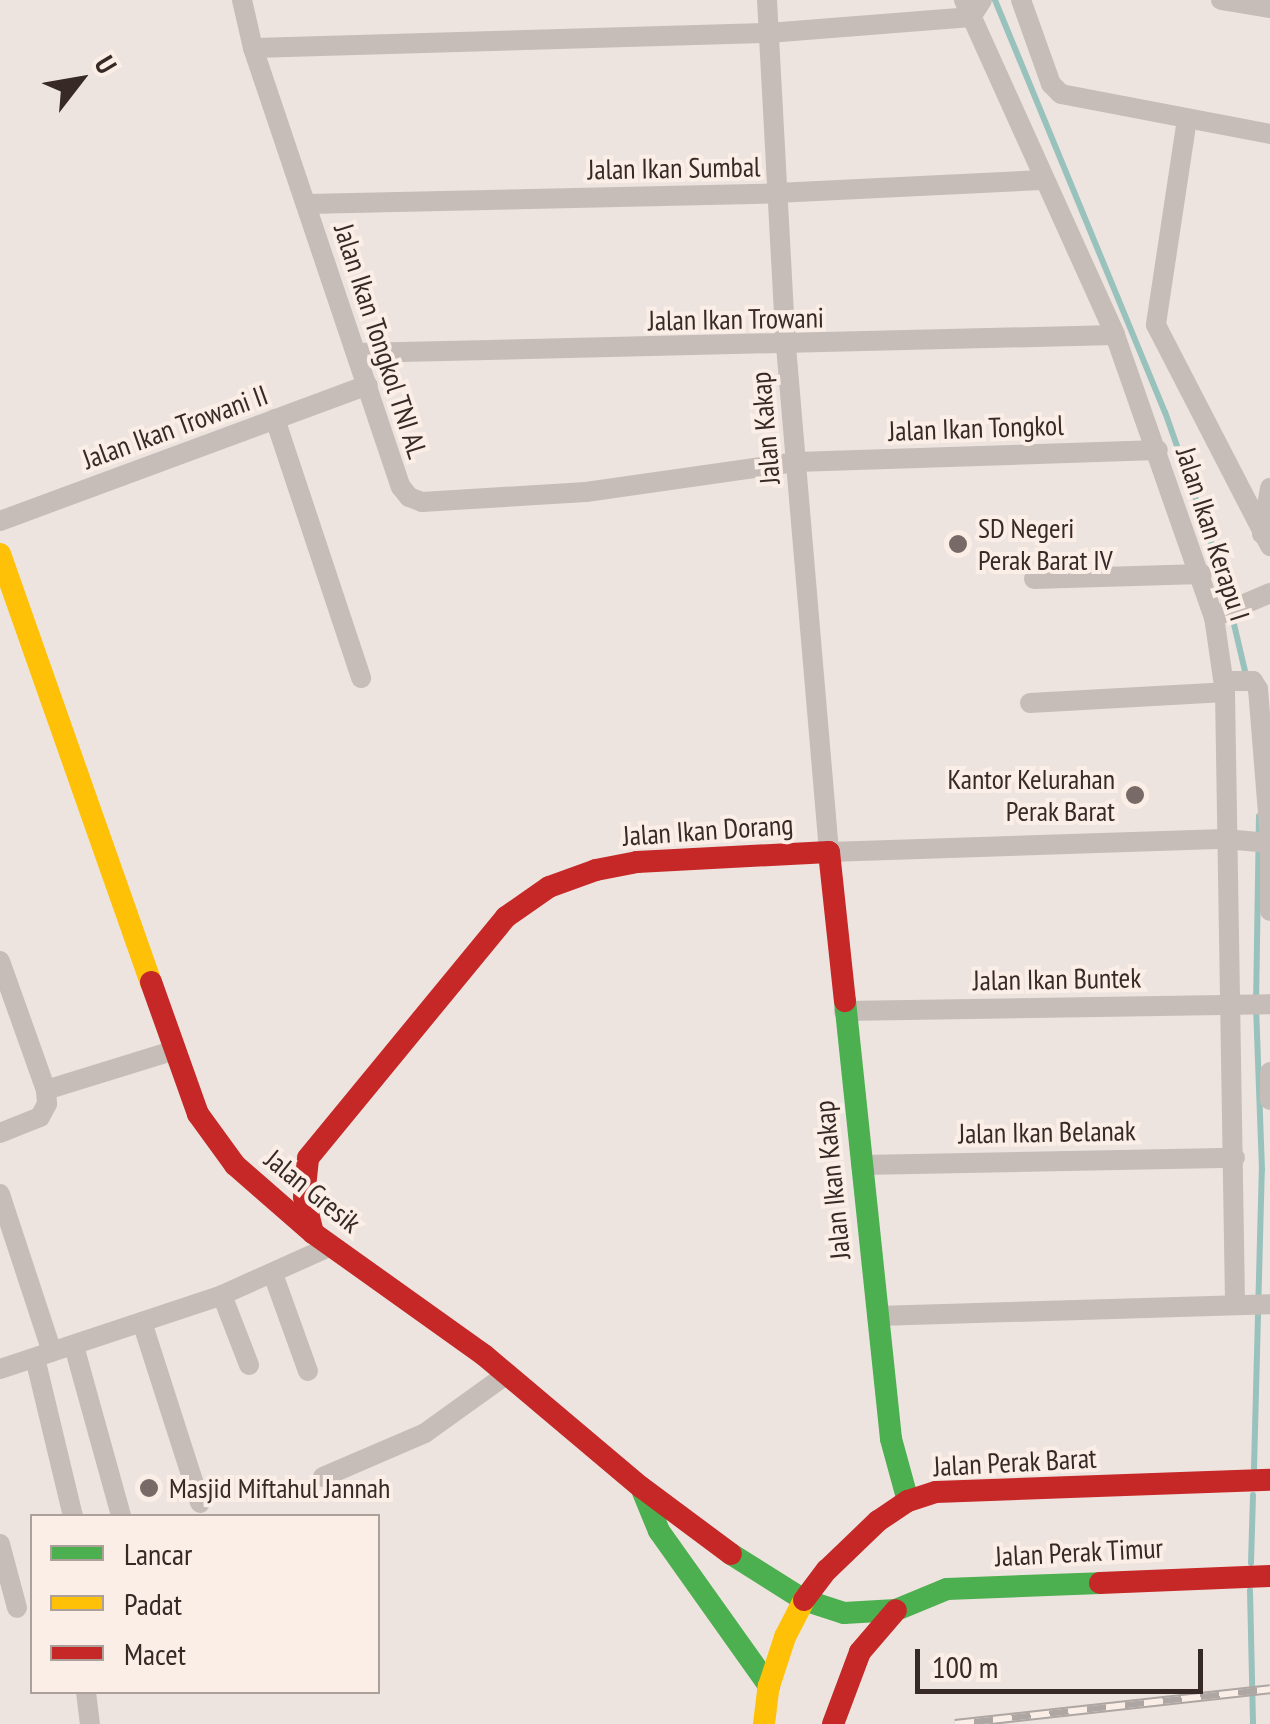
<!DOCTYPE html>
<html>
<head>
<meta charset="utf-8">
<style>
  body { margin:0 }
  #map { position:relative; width:1270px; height:1724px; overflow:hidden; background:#eee4df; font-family:"PT Sans Narrow",sans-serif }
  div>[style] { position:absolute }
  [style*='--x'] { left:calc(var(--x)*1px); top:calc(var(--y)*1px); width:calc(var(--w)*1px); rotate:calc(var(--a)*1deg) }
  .stream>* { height:6px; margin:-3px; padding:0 3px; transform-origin:3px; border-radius:3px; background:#99c2bd }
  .street>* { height:20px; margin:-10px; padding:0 10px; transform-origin:10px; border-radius:10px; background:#c7bdb8 }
  .fast>* { height:22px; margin:-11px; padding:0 11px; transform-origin:11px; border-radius:11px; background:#4caf50 }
  .slow>* { height:22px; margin:-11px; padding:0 11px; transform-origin:11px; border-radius:11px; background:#ffc107 }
  .jam>* { height:22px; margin:-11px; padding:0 11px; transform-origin:11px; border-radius:11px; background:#c62828 }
  .rail>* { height:10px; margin-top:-5px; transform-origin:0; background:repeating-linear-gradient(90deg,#fbeee6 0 19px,#aea6a3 0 38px); box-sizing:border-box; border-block:2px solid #aea6a3 }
  .dots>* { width:28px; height:28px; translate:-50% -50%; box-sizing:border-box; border:5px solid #fbeee6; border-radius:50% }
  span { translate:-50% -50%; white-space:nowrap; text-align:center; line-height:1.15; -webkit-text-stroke:8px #fbeee6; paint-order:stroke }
  .street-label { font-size:28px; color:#372926 }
  .poi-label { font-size:28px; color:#372926 }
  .left { translate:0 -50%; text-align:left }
  .right { translate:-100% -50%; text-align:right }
  .legend { position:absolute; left:30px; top:1514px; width:350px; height:180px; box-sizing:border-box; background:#fbeee6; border:2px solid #ad9f99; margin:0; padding:12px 18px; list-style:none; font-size:30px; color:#372926 }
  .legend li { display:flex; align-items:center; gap:20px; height:50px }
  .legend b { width:50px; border:2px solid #ad9f99 }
  .north { position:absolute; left:30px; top:30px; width:100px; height:100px; -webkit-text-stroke:8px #fbeee6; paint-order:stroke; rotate:59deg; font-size:28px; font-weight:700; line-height:40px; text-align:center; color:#372926 }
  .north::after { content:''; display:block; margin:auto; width:35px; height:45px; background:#372926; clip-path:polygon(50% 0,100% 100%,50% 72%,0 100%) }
  .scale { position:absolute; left:915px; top:1649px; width:288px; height:45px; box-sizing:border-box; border:5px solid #372926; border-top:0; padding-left:12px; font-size:30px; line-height:35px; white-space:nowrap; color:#372926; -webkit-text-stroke:8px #fbeee6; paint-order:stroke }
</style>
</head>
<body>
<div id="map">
  <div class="stream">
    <div style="--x:995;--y:0;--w:446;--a:67.6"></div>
    <div style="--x:1165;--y:412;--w:171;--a:70.5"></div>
    <div style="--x:1222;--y:573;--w:105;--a:76.8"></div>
    <div style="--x:1254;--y:1468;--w:298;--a:-88.5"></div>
    <div style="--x:1262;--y:1170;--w:164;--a:-92.1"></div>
    <div style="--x:1256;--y:1006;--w:190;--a:-89.1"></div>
    <div style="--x:1251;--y:1563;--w:68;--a:-88.3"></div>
    <div style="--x:1250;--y:1590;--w:134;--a:88.7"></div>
  </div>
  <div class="street">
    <div style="--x:242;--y:0;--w:49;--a:77.1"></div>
    <div style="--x:253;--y:48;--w:463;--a:71.4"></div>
    <div style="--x:401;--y:487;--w:13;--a:51"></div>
    <div style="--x:409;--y:497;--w:14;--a:21"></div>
    <div style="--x:422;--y:502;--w:164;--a:-3.5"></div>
    <div style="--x:586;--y:492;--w:212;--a:-8.1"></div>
    <div style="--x:796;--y:462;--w:362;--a:-1.9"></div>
    <div style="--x:767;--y:0;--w:347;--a:86.9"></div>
    <div style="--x:786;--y:346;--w:508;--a:85.14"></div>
    <div style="--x:829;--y:852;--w:396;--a:-1.9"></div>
    <div style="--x:1225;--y:839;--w:45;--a:5.1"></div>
    <div style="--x:964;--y:0;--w:367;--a:65.7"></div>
    <div style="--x:1115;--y:335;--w:299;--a:70.7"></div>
    <div style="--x:1214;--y:617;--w:76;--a:81.7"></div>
    <div style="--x:1225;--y:692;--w:612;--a:89.06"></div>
    <div style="--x:1021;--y:0;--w:89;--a:70.3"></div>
    <div style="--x:1051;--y:84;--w:14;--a:45"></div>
    <div style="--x:1061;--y:94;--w:213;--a:10.8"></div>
    <div style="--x:1221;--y:0;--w:50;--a:9.3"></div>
    <div style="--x:253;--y:48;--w:515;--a:-1.67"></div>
    <div style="--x:768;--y:33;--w:204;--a:-4.5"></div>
    <div style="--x:971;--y:17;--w:20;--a:-57"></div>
    <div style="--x:1187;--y:119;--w:208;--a:98.6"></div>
    <div style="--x:1156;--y:325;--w:249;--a:62.7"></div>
    <div style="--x:307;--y:204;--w:469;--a:-1.3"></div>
    <div style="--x:776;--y:193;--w:266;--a:-2.8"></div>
    <div style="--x:358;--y:353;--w:757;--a:-1.36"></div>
    <div style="--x:275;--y:419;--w:273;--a:71.6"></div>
    <div style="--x:0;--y:521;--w:392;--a:-20.3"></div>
    <div style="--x:1262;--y:534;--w:47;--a:-80.1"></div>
    <div style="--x:1034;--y:579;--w:168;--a:-1.7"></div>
    <div style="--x:1214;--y:617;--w:61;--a:-23.2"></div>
    <div style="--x:1224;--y:681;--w:29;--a:0"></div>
    <div style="--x:1253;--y:681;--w:9;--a:58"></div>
    <div style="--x:1258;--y:689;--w:148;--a:85.4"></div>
    <div style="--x:1030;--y:703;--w:195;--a:-3.2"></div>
    <div style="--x:1270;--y:850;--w:61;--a:90"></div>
    <div style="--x:0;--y:961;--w:137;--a:70.4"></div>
    <div style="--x:844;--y:1011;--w:426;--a:-0.9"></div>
    <div style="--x:1270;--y:1072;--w:28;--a:90"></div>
    <div style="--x:0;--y:1133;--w:43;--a:-21.8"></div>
    <div style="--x:40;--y:1117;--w:15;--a:-62"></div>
    <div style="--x:47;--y:1104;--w:14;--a:-94"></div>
    <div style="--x:46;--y:1090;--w:132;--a:-17.2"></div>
    <div style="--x:861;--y:1165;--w:374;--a:-1.1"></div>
    <div style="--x:0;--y:1194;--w:166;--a:71.8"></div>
    <div style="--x:273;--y:1274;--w:103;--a:70.2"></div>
    <div style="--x:222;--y:1295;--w:75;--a:68.9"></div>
    <div style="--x:877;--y:1316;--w:393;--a:-1.7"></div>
    <div style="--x:142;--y:1322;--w:190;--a:72.2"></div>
    <div style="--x:74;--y:1346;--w:176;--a:74.5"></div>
    <div style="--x:35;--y:1358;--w:163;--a:76.5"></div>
    <div style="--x:0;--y:1369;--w:234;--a:-18.4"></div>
    <div style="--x:222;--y:1295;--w:120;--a:-24.2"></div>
    <div style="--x:323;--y:1477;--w:111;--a:-23.3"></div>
    <div style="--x:425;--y:1433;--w:101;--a:-35.7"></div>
    <div style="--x:0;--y:1544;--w:66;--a:75.1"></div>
    <div style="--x:86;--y:1692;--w:32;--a:83"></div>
  </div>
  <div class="fast">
    <div style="--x:845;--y:1001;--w:440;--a:84"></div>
    <div style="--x:891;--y:1439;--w:64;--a:74.7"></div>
    <div style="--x:643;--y:1492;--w:42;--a:67.7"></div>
    <div style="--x:659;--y:1531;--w:190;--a:54.6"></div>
    <div style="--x:731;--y:1554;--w:86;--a:32.2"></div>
    <div style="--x:804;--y:1600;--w:42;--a:18"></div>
    <div style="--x:844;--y:1613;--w:52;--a:-3.3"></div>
    <div style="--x:896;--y:1610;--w:55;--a:-22.4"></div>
    <div style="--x:947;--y:1589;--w:153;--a:-2.2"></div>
  </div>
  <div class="slow">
    <div style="--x:0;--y:554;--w:454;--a:70.6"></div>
    <div style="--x:764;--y:1724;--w:38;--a:-83"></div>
    <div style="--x:769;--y:1686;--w:52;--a:-71.9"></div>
    <div style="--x:785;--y:1637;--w:42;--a:-62.8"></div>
  </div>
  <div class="jam">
    <div style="--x:151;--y:982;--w:140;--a:70.4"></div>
    <div style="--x:198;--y:1114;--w:63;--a:54"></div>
    <div style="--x:235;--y:1165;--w:103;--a:41.1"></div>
    <div style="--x:313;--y:1233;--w:210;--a:35.5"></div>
    <div style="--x:484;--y:1355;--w:205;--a:40.1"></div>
    <div style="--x:641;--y:1487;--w:112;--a:36.7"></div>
    <div style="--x:313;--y:1233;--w:37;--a:-104"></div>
    <div style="--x:304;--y:1197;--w:39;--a:-84"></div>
    <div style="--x:308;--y:1158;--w:312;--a:-50.6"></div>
    <div style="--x:506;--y:917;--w:52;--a:-34.9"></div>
    <div style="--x:549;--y:887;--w:50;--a:-19.9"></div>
    <div style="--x:596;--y:870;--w:42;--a:-11"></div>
    <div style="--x:637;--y:862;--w:192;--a:-3"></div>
    <div style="--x:829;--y:852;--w:150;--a:83.9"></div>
    <div style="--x:1100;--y:1583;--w:170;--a:-2.4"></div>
    <div style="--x:804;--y:1600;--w:38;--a:-53"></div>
    <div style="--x:827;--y:1570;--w:71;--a:-43.9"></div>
    <div style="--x:878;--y:1521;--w:36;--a:-34"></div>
    <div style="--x:908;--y:1501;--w:29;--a:-18"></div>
    <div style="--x:936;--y:1492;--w:334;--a:-2.1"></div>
    <div style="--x:833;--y:1724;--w:77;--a:-69.4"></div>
    <div style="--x:860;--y:1652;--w:55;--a:-49.4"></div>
  </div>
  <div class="rail">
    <div style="--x:955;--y:1724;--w:317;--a:-6.3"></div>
  </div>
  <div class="dots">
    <div style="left:958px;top:544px;background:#776a67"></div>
    <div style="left:1135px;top:795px;background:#776a67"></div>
    <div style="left:149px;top:1488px;background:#776a67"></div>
  </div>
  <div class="street-label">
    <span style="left:674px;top:168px;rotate:-1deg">Jalan Ikan Sumbal</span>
    <span style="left:736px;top:319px;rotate:-1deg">Jalan Ikan Trowani</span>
    <span style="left:381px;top:341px;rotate:72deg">Jalan Ikan Tongkol TNI AL</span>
    <span style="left:175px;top:427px;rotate:-20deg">Jalan Ikan Trowani II</span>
    <span style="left:765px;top:428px;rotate:-95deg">Jalan Kakap</span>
    <span style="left:976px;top:428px;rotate:-2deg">Jalan Ikan Tongkol</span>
    <span style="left:1213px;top:534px;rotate:72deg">Jalan Ikan Kerapu I</span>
    <span style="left:708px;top:830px;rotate:-4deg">Jalan Ikan Dorang</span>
    <span style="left:1057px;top:979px;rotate:-1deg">Jalan Ikan Buntek</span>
    <span style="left:1047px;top:1132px;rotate:-1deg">Jalan Ikan Belanak</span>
    <span style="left:832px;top:1180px;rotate:-96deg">Jalan Ikan Kakap</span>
    <span style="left:313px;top:1191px;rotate:39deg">Jalan Gresik</span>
    <span style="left:1015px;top:1462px;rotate:-3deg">Jalan Perak Barat</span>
    <span style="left:1079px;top:1552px;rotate:-3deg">Jalan Perak Timur</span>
  </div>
  <div class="poi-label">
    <span class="left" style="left:978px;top:544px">SD Negeri<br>Perak Barat IV</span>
    <span class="right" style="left:1115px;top:795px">Kantor Kelurahan<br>Perak Barat</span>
    <span class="left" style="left:169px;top:1488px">Masjid Miftahul Jannah</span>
  </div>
  <ul class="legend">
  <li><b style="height:12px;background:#4caf50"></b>Lancar</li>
  <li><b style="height:12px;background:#ffc107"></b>Padat</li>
  <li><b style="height:12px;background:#c62828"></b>Macet</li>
  </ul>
  <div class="north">U</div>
  <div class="scale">100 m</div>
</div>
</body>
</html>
